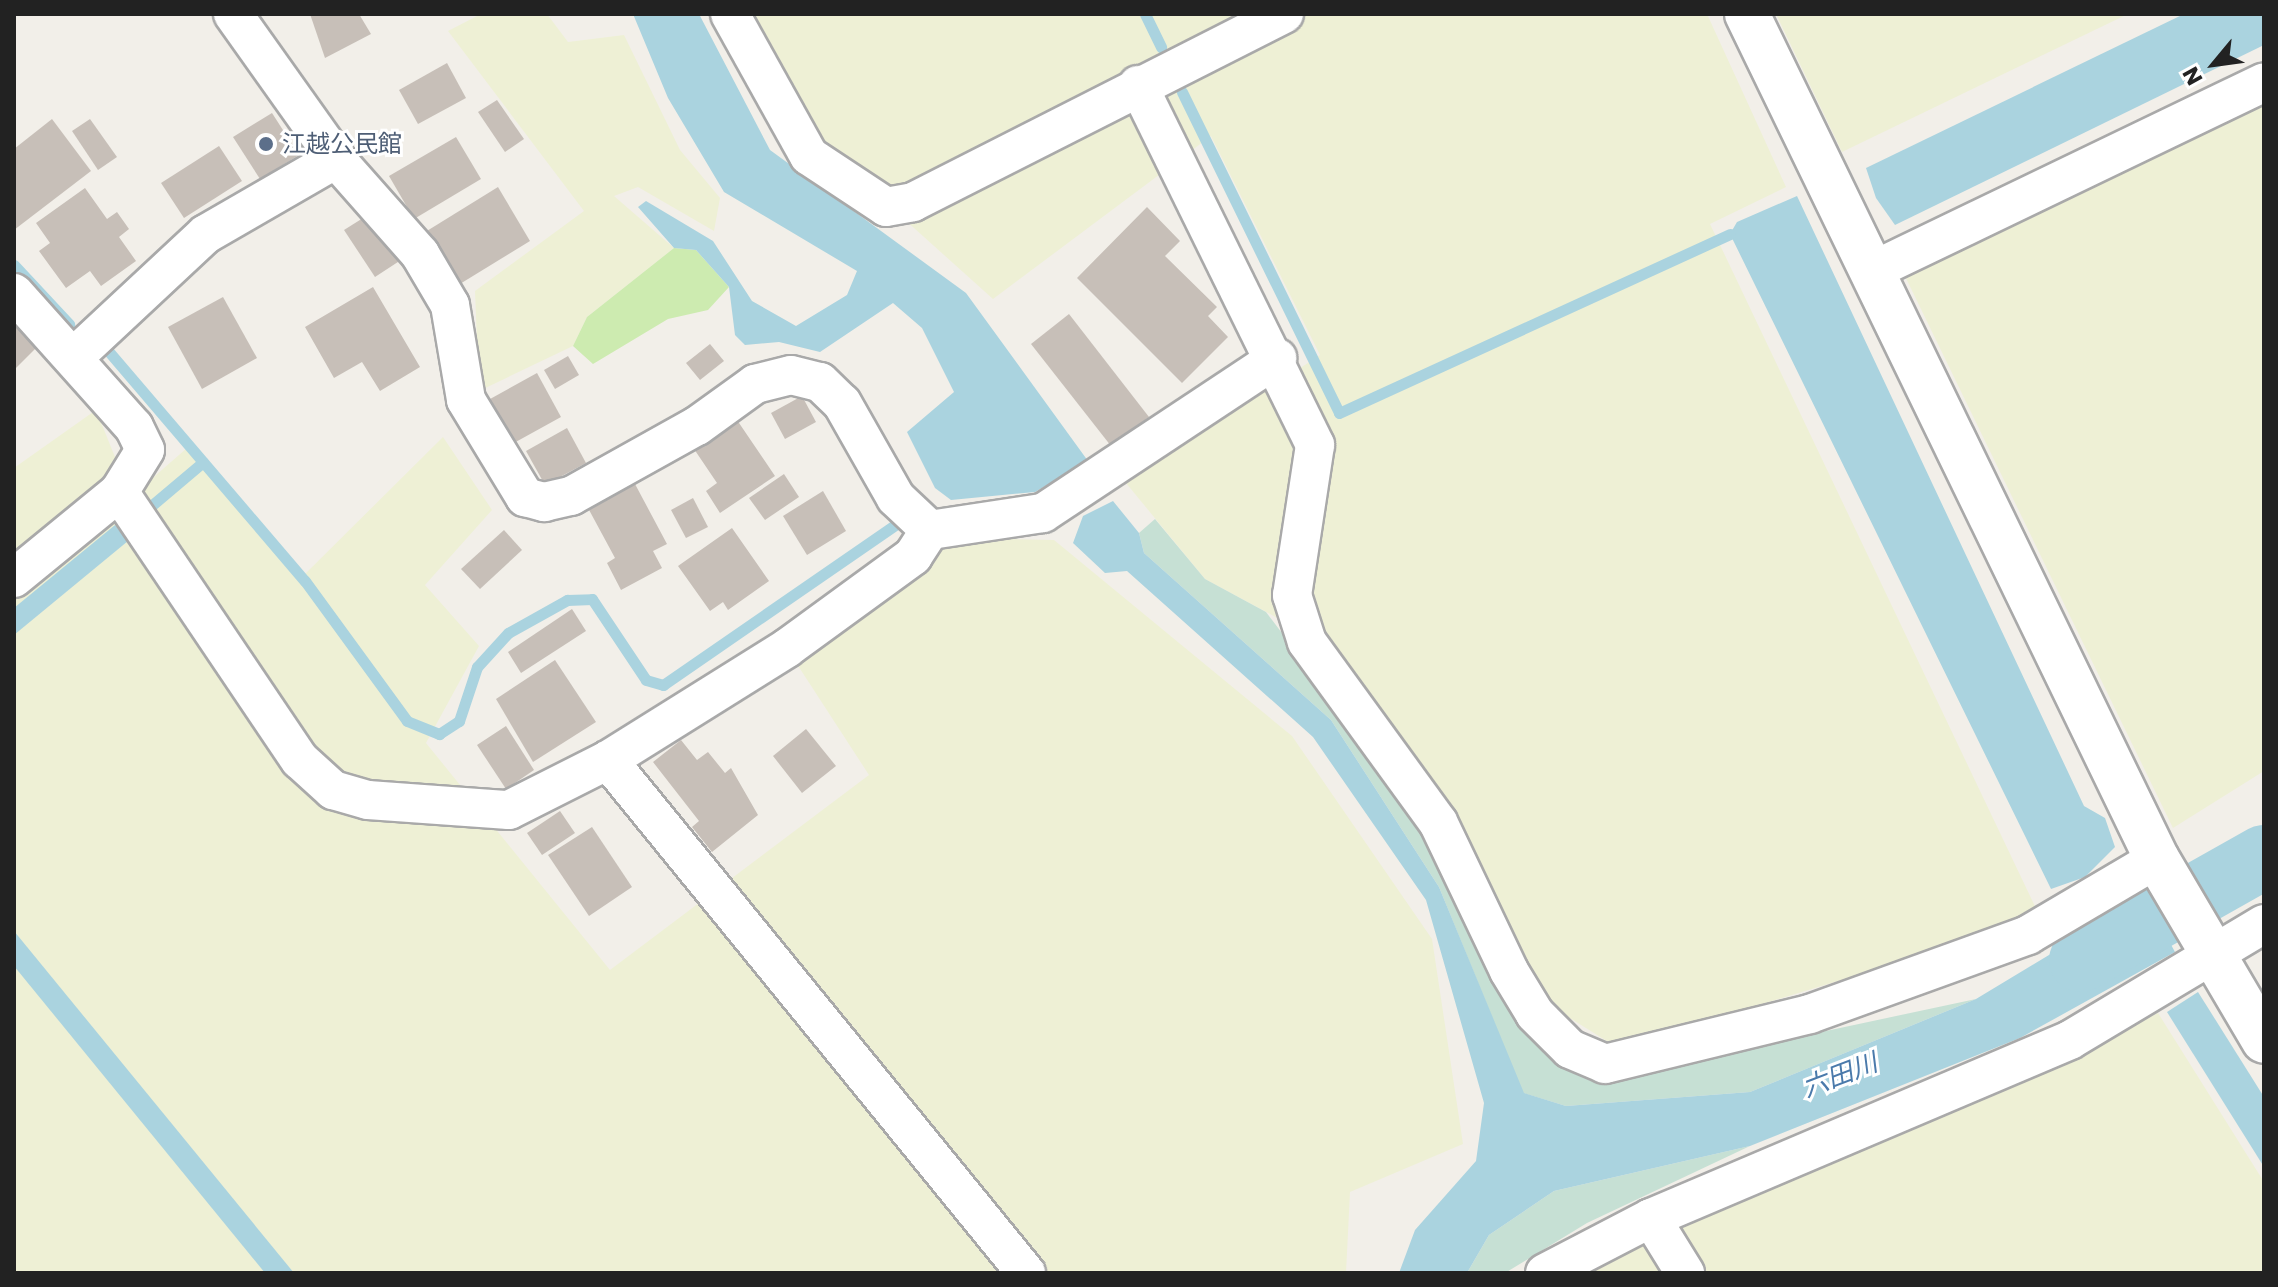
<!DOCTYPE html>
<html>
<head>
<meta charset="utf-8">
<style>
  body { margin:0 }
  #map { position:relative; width:2278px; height:1287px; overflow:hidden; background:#f2efe9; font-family:Poppins,"Noto Sans JP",sans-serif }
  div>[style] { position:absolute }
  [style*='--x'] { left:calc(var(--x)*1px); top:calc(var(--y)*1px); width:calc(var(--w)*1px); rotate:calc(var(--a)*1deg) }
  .farmland>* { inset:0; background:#eef0d5 }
  .grass>* { inset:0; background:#cdebb0 }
  .wetland>* { inset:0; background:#c6e0d4 }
  .water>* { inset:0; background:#aad3df }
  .stream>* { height:11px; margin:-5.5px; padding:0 5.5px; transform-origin:5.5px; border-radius:5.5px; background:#aad3df }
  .river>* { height:64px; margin:-32px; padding:0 32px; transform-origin:32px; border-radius:32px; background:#aad3df }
  .building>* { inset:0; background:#c7bfb8 }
  .roads { filter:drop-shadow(2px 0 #a9a9a9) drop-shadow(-2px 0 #a9a9a9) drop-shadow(0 2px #a9a9a9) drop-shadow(0 -2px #a9a9a9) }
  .minor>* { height:38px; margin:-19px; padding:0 19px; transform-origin:19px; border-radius:19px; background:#fff }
  .tertiary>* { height:44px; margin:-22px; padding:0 22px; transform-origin:22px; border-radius:22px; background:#fff }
  .dots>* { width:22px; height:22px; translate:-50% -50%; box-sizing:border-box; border:4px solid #fff; border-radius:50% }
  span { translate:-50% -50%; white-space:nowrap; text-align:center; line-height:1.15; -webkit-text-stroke:6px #fff; paint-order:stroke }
  .service-label { font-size:24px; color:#4e5e75 }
  .left { translate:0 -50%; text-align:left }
  .water-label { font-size:26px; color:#4a7aab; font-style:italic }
  .frame { position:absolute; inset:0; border:16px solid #222; pointer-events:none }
  .north { position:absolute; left:2174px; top:24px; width:80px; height:80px; -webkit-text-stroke:6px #fff; paint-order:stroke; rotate:241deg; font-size:22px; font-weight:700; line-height:32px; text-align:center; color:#222 }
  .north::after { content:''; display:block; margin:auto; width:28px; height:36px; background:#222; clip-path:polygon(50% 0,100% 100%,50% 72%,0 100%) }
</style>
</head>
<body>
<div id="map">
  <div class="farmland">
    <div style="clip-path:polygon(481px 14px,547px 14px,568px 42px,624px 35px,680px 150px,720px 198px,714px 231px,638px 187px,614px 196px,674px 248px,587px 317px,573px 346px,479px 391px,475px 291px,584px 211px,448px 31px)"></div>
    <div style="clip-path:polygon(751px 14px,1707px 14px,1786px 187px,1710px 224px,2041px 919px,1618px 1048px,1549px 1005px,1445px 805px,1335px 649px,1205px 579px,1126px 483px,1320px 355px,1211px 136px,993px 299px,815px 139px)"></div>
    <div style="clip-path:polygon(1776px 14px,2128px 14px,1842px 152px)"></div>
    <div style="clip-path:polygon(2264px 96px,2264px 771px,2173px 828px,1902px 270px)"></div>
    <div style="clip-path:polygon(96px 410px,119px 467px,14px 553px,14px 468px)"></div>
    <div style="clip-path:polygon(443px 437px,492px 510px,425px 585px,479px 646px,426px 743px,610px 970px,869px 775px,793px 658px,957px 538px,1054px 540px,1292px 736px,1432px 939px,1463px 1144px,1350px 1192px,1346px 1273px,14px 1273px,14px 599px,187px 448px,298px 581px)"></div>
    <div style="clip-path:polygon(2158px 1013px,2264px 1182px,2264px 1273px,1570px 1273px,2071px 1058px)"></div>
  </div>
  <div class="grass">
    <div style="clip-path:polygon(674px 248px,696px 250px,729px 287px,708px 310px,668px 319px,593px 364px,573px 346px,587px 317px)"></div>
  </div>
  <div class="wetland">
    <div style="clip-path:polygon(1155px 519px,1205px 579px,1266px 612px,1424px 820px,1525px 1028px,1591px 1081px,1976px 999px,1750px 1092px,1566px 1106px,1523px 1093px,1439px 887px,1331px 720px,1144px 553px,1139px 533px)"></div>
    <div style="clip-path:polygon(1750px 1146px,1587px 1223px,1505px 1273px,1467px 1273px,1489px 1235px,1554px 1191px)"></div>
  </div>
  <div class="water">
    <div style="clip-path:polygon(633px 14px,699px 14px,770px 150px,966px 293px,1088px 461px,1035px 492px,951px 500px,935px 488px,907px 432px,954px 392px,922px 328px,893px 303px,820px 352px,779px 342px,745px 345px,735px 335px,729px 287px,696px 250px,674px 248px,638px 207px,646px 201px,713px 241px,752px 301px,796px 326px,847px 295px,857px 271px,724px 192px,668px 98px)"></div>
    <div style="clip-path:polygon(2184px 14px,2264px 14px,2264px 45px,1895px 225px,1876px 198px,1866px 168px)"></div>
    <div style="clip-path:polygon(1797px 196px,2084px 806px,2105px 818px,2115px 847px,2085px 877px,2051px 889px,1730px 234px,1737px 222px)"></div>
    <div style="clip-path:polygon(1113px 501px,1139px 533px,1144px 553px,1331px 720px,1439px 887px,1524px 1093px,1566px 1106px,1750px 1092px,1976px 999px,2145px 897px,2175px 952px,2020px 1038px,1750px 1146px,1554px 1191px,1489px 1235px,1467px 1273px,1399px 1273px,1415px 1230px,1476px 1161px,1484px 1103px,1426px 900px,1313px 737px,1127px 571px,1105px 573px,1073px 543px,1083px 516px)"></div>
    <div style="clip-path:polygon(115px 525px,128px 541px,14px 635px,14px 608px)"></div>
    <div style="clip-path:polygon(14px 931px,294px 1273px,265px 1273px,14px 966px)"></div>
    <div style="clip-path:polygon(2198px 992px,2264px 1097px,2264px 1167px,2167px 1012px)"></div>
  </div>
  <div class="stream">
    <div style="--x:1145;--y:14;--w:37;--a:64"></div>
    <div style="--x:1182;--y:92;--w:357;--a:63.9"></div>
    <div style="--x:1339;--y:413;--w:430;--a:-24.6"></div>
    <div style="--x:14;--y:265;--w:81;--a:47"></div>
    <div style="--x:110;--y:353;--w:300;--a:49.5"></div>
    <div style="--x:305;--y:581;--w:173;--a:53.9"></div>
    <div style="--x:407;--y:721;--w:35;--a:22"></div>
    <div style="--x:439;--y:734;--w:24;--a:-33"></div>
    <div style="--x:459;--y:721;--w:57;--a:-71.6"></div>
    <div style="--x:477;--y:667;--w:46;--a:-47.6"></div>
    <div style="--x:508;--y:633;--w:68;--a:-29.2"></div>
    <div style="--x:567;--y:600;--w:25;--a:-2"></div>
    <div style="--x:592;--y:599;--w:97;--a:56.3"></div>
    <div style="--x:646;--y:680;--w:18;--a:16"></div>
    <div style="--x:663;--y:685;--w:282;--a:-34.6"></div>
    <div style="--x:151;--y:506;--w:68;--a:-40.2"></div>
  </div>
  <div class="river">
    <div style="--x:2081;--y:960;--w:210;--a:-29.4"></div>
  </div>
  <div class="building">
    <div style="clip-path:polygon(310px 14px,359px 14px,371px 34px,325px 58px)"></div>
    <div style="clip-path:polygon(447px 63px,466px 98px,418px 124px,399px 90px)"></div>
    <div style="clip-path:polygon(497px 100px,524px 139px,505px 152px,478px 112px)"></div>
    <div style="clip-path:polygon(272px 113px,299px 155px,260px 179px,233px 137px)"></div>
    <div style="clip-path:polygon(52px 119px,91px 171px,14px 230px,14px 149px)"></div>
    <div style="clip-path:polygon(90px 119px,117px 157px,98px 170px,72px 131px)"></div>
    <div style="clip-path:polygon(456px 137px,481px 179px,414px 219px,389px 176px)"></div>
    <div style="clip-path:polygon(219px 146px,242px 181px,184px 218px,161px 183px)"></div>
    <div style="clip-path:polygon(498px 187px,530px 241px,455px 287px,422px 234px)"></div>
    <div style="clip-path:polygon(85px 188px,107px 219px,117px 212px,129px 229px,119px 237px,136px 261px,101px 286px,90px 271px,66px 288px,39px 251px,50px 243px,36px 223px)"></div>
    <div style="clip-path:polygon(1147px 207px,1180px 241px,1165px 256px,1217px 307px,1208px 316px,1228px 337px,1182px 383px,1077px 278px)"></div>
    <div style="clip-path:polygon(371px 213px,401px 260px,375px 277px,344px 230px)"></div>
    <div style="clip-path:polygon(373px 287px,420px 367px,380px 391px,362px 362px,334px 378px,305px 327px)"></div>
    <div style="clip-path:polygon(223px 297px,257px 358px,202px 389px,168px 327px)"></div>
    <div style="clip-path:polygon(1069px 314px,1149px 417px,1111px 446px,1031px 344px)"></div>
    <div style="clip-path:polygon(14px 325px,36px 348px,16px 368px,14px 366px)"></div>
    <div style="clip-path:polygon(710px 344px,724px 361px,700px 380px,686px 363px)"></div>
    <div style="clip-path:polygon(568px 356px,579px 375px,555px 389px,544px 370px)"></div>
    <div style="clip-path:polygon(537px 373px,561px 417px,505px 448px,481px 404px)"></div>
    <div style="clip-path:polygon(802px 396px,816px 422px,785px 439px,771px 413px)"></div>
    <div style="clip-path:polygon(737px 420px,775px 476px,720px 513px,706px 491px,717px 483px,694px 449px)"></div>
    <div style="clip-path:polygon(567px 428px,586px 463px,545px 485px,526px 451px)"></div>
    <div style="clip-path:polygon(784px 474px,799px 497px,765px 520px,749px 498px)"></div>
    <div style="clip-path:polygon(635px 484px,667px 544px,653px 551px,662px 568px,621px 590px,607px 563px,615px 558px,588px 508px)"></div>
    <div style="clip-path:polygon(823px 491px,846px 531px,807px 555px,783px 516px)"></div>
    <div style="clip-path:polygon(693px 498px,708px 527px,686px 538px,671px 510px)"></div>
    <div style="clip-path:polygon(732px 528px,769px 581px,728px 610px,723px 602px,710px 611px,678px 566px)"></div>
    <div style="clip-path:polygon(504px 530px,522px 550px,480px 589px,461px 569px)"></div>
    <div style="clip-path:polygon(572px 609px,586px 631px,521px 673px,508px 652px)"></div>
    <div style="clip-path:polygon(555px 660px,596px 722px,533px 762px,496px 699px)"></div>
    <div style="clip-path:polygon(506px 726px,534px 770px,506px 789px,477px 745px)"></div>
    <div style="clip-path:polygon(806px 729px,836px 766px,802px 793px,773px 756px)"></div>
    <div style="clip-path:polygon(681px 740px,697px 760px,708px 752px,725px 773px,731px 768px,758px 815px,712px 852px,692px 827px,699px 821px,653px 762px)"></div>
    <div style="clip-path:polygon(560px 811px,575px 833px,542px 855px,527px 833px)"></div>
    <div style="clip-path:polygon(592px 827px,632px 887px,589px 916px,548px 855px)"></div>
  </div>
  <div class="roads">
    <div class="minor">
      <div style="--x:233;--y:14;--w:178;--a:54.6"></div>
      <div style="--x:336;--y:159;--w:127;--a:48.5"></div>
      <div style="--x:420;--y:254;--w:59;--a:59.5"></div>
      <div style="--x:450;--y:305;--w:96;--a:80.4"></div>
      <div style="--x:466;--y:400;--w:114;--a:58.7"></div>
      <div style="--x:525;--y:497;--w:20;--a:15"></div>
      <div style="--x:544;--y:502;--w:28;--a:-13"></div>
      <div style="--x:571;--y:496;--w:144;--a:-29.1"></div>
      <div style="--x:697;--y:426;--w:72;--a:-35.9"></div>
      <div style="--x:755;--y:384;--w:37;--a:-14"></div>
      <div style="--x:791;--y:375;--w:30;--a:14"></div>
      <div style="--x:820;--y:382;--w:30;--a:44"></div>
      <div style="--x:842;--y:403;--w:109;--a:60.4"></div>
      <div style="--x:896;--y:498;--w:47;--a:43.3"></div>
      <div style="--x:730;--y:14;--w:162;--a:60.9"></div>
      <div style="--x:809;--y:156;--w:92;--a:33.5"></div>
      <div style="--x:886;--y:207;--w:27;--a:-10"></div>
      <div style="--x:913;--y:202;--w:416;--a:-26.9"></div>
      <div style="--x:1138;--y:85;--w:401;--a:63.8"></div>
      <div style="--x:1315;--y:445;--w:152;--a:98.7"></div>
      <div style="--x:1292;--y:595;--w:49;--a:72.3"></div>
      <div style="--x:1307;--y:642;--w:223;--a:54"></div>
      <div style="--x:1438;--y:822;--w:165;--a:64.5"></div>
      <div style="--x:1509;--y:971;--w:50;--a:58.8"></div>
      <div style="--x:1535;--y:1014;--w:49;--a:45"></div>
      <div style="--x:1570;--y:1049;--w:38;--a:23"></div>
      <div style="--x:1605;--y:1064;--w:211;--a:-13.7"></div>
      <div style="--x:1810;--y:1014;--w:232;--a:-19.9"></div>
      <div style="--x:2028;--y:935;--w:150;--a:-30.5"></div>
      <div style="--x:1872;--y:271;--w:435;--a:-25.7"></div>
      <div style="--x:14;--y:293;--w:180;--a:48.2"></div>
      <div style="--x:134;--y:427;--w:25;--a:64"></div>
      <div style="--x:145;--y:450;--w:49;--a:121.8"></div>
      <div style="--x:119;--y:492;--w:136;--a:140.7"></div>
      <div style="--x:75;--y:356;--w:179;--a:-43"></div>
      <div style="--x:206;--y:234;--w:150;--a:-30"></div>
      <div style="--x:119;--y:492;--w:323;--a:56"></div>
      <div style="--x:300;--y:760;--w:45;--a:42.3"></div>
      <div style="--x:333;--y:790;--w:36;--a:16"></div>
      <div style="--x:368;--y:800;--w:141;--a:4.1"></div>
      <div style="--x:509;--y:810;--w:111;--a:-26.8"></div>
      <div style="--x:608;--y:760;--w:662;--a:50.83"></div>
      <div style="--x:608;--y:760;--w:211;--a:-32"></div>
      <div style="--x:787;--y:648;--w:156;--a:-36.1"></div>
      <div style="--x:913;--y:556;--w:31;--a:-57"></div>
      <div style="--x:930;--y:530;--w:114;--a:-8.6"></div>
      <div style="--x:1043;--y:513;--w:281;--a:-33.5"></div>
      <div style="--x:1651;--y:1218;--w:65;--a:58.3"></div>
      <div style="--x:1545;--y:1273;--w:119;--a:-27.4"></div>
      <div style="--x:1651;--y:1218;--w:455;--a:-23"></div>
      <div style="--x:2070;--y:1040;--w:226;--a:-30.9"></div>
    </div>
    <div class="tertiary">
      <div style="--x:1747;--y:14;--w:939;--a:64.12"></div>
      <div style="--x:2157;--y:859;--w:211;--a:59.5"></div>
    </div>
  </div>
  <div class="dots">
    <div style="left:266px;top:144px;background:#5c6f8a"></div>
  </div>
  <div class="service-label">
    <span class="left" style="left:282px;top:144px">江越公民館</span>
  </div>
  <div class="water-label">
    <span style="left:1840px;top:1076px;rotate:-21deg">六田川</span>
  </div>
  <div class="frame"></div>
  <div class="north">N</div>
</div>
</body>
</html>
